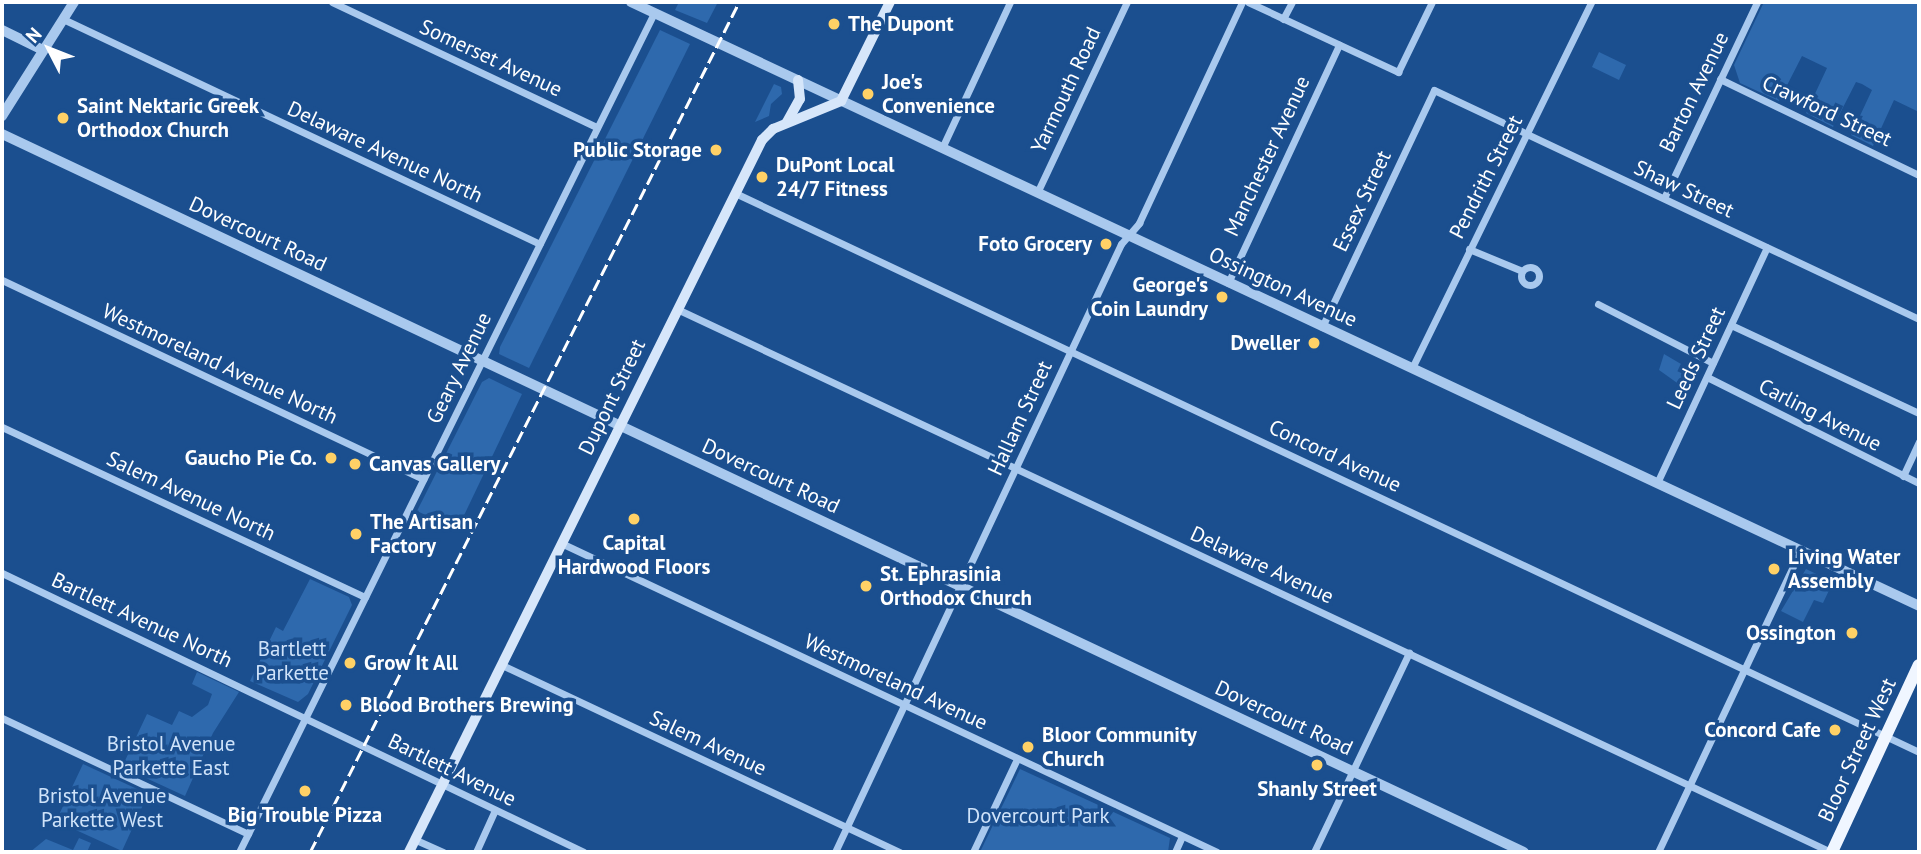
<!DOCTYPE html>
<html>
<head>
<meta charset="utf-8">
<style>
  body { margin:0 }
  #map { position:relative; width:1921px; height:854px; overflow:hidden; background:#1b4f8f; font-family:"PT Sans",sans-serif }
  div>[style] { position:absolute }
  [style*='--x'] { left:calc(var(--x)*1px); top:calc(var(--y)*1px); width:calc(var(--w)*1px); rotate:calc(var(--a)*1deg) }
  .green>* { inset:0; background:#2e69ad }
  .minor>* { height:7px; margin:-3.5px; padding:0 3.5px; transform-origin:3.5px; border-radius:3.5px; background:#a9c9ee }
  .minor>.ring { margin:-3.5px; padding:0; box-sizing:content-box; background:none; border:7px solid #a9c9ee; border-radius:50% }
  .tertiary>* { height:10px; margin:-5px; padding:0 5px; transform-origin:5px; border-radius:5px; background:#a9c9ee }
  .secondary>* { height:10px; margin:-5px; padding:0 5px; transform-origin:5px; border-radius:5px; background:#d6e6fa }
  .primary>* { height:12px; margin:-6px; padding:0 6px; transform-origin:6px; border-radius:6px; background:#f0f6ff }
  .rail>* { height:2.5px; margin-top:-1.25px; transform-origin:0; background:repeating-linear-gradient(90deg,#fff 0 12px,transparent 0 17px) }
  .dots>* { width:19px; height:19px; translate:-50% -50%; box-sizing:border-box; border:4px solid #1b4f8f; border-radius:50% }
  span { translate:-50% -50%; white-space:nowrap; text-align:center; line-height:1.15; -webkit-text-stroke:7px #1b4f8f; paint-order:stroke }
  .poi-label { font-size:21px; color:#fff; font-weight:700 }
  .left { translate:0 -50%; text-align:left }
  .right { translate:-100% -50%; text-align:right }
  .street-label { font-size:21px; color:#fff }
  .park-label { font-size:21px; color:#cfe3fa }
  .frame { position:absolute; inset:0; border:4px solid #fff; pointer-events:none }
  .north { position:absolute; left:14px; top:14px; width:70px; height:70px; -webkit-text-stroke:5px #1b4f8f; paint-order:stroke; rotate:312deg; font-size:19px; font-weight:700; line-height:28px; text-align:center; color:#fff }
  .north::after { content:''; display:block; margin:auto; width:24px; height:32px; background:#fff; clip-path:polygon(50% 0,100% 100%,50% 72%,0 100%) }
</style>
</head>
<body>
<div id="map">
  <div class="green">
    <div style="clip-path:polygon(679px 2px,718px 2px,707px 23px,675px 10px)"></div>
    <div style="clip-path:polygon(1764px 2px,1919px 2px,1919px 112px,1894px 100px,1873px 146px,1851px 135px,1872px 90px,1862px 84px,1856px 82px,1833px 127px,1806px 113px,1827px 68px,1802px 56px,1779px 101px,1740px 83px,1734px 65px)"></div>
    <div style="clip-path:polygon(660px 30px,690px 44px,529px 368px,499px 354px,500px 347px)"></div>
    <div style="clip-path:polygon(1599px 52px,1626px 65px,1619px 80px,1592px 67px)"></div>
    <div style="clip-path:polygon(774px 84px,781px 87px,782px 94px,771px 104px,769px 116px,755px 122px)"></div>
    <div style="clip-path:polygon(1664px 354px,1693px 371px,1687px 390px,1659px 370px)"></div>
    <div style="clip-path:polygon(489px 378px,522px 394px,457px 530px,417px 511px,482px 382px)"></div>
    <div style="clip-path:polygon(1806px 569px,1833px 582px,1823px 603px,1814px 600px,1803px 622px,1781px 611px)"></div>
    <div style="clip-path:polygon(310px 579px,349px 597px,352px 605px,308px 694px,298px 702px,250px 681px,276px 627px,283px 631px)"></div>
    <div style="clip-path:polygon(197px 672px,239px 692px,213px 733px,185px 796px,122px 767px,147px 714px,172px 725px,179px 711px,192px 717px,208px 705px,212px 694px,192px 684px)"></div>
    <div style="clip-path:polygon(83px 764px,148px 794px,122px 851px,56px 821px)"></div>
    <div style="clip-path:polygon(1020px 769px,1170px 838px,1168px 852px,980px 852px)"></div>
    <div style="clip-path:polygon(79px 838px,91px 843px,87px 852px,30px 852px,46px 839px,73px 850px)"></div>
  </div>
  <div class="minor">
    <div style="--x:332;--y:2;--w:293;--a:25.3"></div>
    <div style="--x:1248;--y:2;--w:166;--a:25"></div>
    <div style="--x:1398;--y:72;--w:78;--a:-64.1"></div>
    <div style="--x:63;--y:19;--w:527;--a:25.25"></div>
    <div style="--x:1283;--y:19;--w:19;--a:-62"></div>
    <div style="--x:1720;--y:79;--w:221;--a:25.8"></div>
    <div style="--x:942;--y:148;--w:161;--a:-65"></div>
    <div style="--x:735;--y:193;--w:1309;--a:25.27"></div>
    <div style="--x:1037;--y:193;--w:211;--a:-64.8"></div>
    <div style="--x:1664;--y:198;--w:217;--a:-64.6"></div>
    <div style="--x:1469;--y:249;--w:57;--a:22.5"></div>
    <div class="ring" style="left:1521px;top:267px;width:11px;height:11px"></div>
    <div style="--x:2;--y:280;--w:466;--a:25.3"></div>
    <div style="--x:1228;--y:283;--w:263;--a:-65"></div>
    <div style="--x:1598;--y:304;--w:129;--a:27.2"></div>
    <div style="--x:677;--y:309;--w:1275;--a:25.2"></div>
    <div style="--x:1731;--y:325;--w:208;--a:25.1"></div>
    <div style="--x:1322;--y:327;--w:262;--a:-64.7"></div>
    <div style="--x:1434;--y:90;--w:536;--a:25.28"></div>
    <div style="--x:1412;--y:368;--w:407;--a:-63.9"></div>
    <div style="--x:1707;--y:377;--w:237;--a:26.6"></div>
    <div style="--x:2;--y:427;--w:401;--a:25.1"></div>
    <div style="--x:1903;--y:476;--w:38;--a:-65"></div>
    <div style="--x:1657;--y:483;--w:260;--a:-65"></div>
    <div style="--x:561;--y:543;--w:725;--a:25.22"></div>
    <div style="--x:2;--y:573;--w:645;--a:25.61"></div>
    <div style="--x:502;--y:665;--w:440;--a:25.2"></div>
    <div style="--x:2;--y:718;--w:272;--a:25.2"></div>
    <div style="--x:416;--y:840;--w:30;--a:24"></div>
    <div style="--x:239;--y:852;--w:936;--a:-63.68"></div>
    <div style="--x:476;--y:852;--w:46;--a:-65.7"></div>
    <div style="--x:835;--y:852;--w:672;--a:-64.81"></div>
    <div style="--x:1121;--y:244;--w:28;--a:-49"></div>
    <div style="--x:1139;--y:223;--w:244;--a:-65"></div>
    <div style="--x:973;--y:852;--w:103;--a:-64.7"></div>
    <div style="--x:1175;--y:852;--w:17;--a:-66"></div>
    <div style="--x:1314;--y:852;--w:221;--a:-64.5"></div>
    <div style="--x:1658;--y:852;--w:333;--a:-64.7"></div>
  </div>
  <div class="tertiary">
    <div style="--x:631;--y:2;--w:1423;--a:25.12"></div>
    <div style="--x:2;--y:30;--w:46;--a:26"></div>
    <div style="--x:2;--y:116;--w:135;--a:-57.7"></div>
    <div style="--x:2;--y:134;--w:1683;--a:25.26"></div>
  </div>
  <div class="secondary">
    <div style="--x:787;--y:122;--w:26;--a:-61"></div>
    <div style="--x:800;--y:99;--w:19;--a:-96"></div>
    <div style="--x:409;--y:852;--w:795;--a:-63.63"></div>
    <div style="--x:762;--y:140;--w:16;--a:-45"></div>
    <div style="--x:773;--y:129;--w:74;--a:-22.4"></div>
    <div style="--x:841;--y:101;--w:110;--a:-63.7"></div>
  </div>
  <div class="primary">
    <div style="--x:1832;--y:852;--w:206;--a:-65.1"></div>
  </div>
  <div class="rail">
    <div style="--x:310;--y:852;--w:952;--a:-63.22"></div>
  </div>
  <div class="dots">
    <div style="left:834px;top:24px;background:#ffd166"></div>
    <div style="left:868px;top:94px;background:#ffd166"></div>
    <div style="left:63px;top:118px;background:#ffd166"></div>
    <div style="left:716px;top:150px;background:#ffd166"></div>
    <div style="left:762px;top:177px;background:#ffd166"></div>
    <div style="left:1106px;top:244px;background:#ffd166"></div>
    <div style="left:1222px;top:297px;background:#ffd166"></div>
    <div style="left:1314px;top:343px;background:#ffd166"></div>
    <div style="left:331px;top:458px;background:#ffd166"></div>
    <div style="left:355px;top:464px;background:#ffd166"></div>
    <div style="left:634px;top:519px;background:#ffd166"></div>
    <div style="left:356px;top:534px;background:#ffd166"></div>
    <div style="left:1774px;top:569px;background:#ffd166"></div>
    <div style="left:866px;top:586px;background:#ffd166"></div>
    <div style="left:1852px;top:633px;background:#ffd166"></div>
    <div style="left:350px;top:663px;background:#ffd166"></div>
    <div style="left:346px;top:705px;background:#ffd166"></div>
    <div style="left:1835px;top:730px;background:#ffd166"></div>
    <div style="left:1028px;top:747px;background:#ffd166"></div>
    <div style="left:1317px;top:765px;background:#ffd166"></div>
    <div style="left:305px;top:791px;background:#ffd166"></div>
  </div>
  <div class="poi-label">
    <span class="left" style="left:848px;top:24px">The Dupont</span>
    <span class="left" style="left:882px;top:94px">Joe's<br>Convenience</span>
    <span class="left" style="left:77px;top:118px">Saint Nektaric Greek<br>Orthodox Church</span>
    <span class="right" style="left:702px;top:150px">Public Storage</span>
    <span class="left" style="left:776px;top:177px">DuPont Local<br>24/7 Fitness</span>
    <span class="right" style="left:1092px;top:244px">Foto Grocery</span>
    <span class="right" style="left:1208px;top:297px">George's<br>Coin Laundry</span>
    <span class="right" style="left:1300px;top:343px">Dweller</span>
    <span class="right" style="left:317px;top:458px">Gaucho Pie Co.</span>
    <span class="left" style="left:369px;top:464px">Canvas Gallery</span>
    <span class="left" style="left:370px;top:534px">The Artisan<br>Factory</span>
    <span style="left:634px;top:555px">Capital<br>Hardwood Floors</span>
    <span class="left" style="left:1788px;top:569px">Living Water<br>Assembly</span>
    <span class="left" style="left:880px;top:586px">St. Ephrasinia<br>Orthodox Church</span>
    <span class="right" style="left:1836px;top:633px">Ossington</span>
    <span class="left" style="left:364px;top:663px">Grow It All</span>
    <span class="left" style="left:360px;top:705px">Blood Brothers Brewing</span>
    <span class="right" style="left:1821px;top:730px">Concord Cafe</span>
    <span class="left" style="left:1042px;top:747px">Bloor Community<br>Church</span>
    <span style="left:1317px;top:789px">Shanly Street</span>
    <span style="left:305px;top:815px">Big Trouble Pizza</span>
  </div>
  <div class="street-label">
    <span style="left:491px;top:58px;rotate:25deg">Somerset Avenue</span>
    <span style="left:1066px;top:90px;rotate:-65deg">Yarmouth Road</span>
    <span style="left:1694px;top:92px;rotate:-64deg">Barton Avenue</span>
    <span style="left:1827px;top:111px;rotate:25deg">Crawford Street</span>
    <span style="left:385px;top:152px;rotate:25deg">Delaware Avenue North</span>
    <span style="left:1267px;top:156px;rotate:-65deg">Manchester Avenue</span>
    <span style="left:1486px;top:177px;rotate:-63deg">Pendrith Street</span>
    <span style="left:1684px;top:189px;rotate:25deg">Shaw Street</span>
    <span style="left:1362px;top:201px;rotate:-65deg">Essex Street</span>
    <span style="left:258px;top:234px;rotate:25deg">Dovercourt Road</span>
    <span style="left:1283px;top:287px;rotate:25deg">Ossington Avenue</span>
    <span style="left:1696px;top:358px;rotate:-65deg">Leeds Street</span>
    <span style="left:220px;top:364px;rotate:25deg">Westmoreland Avenue North</span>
    <span style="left:459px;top:368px;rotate:-64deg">Geary Avenue</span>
    <span style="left:612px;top:397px;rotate:-64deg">Dupont Street</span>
    <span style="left:1820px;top:415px;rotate:27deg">Carling Avenue</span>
    <span style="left:1020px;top:418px;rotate:-65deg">Hallam Street</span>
    <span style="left:1335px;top:456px;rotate:25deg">Concord Avenue</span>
    <span style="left:771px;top:476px;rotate:25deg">Dovercourt Road</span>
    <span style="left:191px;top:496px;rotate:25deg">Salem Avenue North</span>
    <span style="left:1262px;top:565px;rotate:25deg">Delaware Avenue</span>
    <span style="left:142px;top:620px;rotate:25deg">Bartlett Avenue North</span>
    <span style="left:896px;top:682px;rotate:25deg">Westmoreland Avenue</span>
    <span style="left:1284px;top:718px;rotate:25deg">Dovercourt Road</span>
    <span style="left:708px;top:743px;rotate:25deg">Salem Avenue</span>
    <span style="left:1857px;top:750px;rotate:-65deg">Bloor Street West</span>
    <span style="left:452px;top:770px;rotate:26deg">Bartlett Avenue</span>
  </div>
  <div class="park-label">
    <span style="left:292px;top:661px">Bartlett<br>Parkette</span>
    <span style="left:171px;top:756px">Bristol Avenue<br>Parkette East</span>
    <span style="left:102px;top:808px">Bristol Avenue<br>Parkette West</span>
    <span style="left:1038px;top:816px">Dovercourt Park</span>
  </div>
  <div class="frame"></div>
  <div class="north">N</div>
</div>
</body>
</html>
